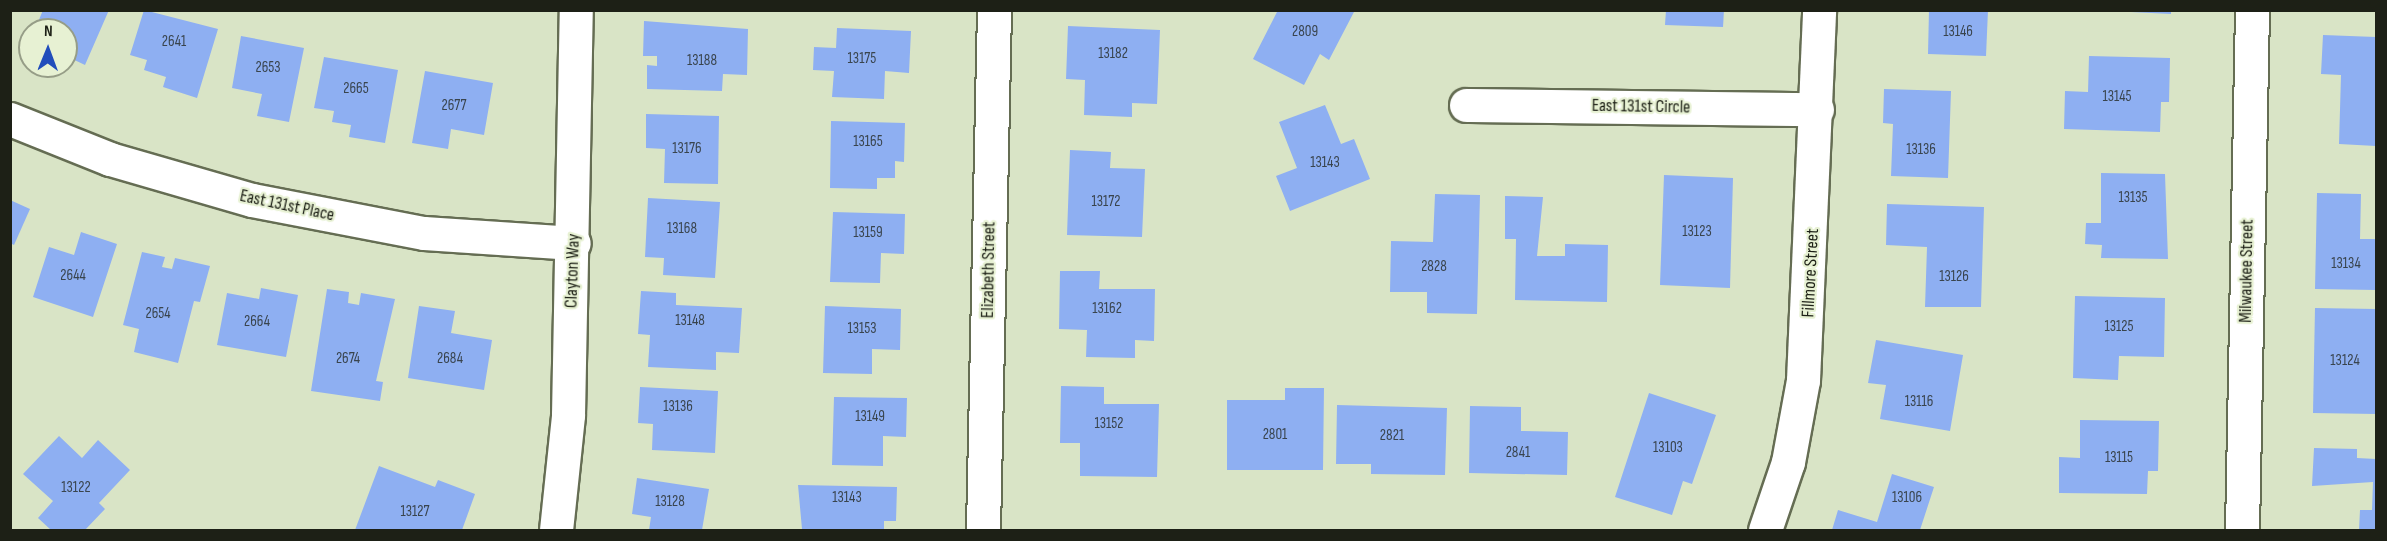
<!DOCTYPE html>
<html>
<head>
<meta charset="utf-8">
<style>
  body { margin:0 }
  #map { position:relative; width:2387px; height:541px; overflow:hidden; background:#d9e4c6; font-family:"Sofia Sans Condensed",sans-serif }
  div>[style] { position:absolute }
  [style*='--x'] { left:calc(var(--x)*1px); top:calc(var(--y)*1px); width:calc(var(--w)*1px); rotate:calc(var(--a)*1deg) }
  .building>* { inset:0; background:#8eaff2 }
  .roads { filter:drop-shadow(2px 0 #656d53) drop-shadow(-2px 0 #656d53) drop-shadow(0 2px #656d53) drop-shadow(0 -2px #656d53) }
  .minor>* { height:33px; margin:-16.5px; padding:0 16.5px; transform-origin:16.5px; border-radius:16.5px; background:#fff }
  span { translate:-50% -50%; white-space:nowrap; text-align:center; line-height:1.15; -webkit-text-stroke:4.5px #e7f1d3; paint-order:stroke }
  .number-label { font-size:15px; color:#39444d }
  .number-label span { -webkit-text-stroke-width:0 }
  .street-label { font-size:18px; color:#1d2016 }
  .frame { position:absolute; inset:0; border:12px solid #1d2016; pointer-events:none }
  .north { position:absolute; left:18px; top:18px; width:60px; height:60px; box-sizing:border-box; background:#e7f1d3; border:2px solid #969d87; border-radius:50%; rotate:1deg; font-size:16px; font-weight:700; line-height:24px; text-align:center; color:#1d2016 }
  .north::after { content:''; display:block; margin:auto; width:21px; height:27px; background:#214dbb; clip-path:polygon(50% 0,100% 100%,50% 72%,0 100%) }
</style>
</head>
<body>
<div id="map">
  <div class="building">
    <div style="clip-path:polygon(43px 10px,109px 10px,85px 65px,66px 56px,66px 30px,36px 27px)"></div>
    <div style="clip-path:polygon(144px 10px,218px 29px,197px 98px,163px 87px,166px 77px,144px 70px,147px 60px,130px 55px)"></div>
    <div style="clip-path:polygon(1278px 10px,1355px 10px,1329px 60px,1320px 54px,1304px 85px,1253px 59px)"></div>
    <div style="clip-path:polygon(1666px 10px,1724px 10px,1723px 27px,1665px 25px)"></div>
    <div style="clip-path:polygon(1929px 10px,1988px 10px,1986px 56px,1928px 54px)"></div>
    <div style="clip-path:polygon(2131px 10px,2171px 10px,2171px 14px,2131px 12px)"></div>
    <div style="clip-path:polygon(644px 21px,748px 29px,747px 75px,723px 74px,722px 91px,647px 89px,647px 65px,657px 66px,657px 56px,643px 56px)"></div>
    <div style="clip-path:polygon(1068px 26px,1160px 30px,1157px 104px,1132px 103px,1132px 117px,1084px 115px,1085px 80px,1066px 79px)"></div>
    <div style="clip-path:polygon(837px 28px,911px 31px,909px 73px,885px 71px,884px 99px,832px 97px,834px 71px,813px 70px,814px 47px,836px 48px)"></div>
    <div style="clip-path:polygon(2323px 35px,2376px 37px,2376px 146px,2339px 144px,2341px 75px,2321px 74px)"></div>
    <div style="clip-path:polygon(241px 36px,304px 48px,289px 122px,257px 116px,262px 94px,232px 88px)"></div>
    <div style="clip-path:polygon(2089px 56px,2170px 58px,2169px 102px,2161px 102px,2160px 132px,2064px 129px,2065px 91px,2088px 92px)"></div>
    <div style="clip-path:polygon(324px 57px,398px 70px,385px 143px,349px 137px,351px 125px,332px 122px,334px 111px,314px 108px)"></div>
    <div style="clip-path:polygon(425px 71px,493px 83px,484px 135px,451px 129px,448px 149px,412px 143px)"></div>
    <div style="clip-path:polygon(1884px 89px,1951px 91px,1948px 178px,1891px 176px,1893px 124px,1883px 123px)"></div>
    <div style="clip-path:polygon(1325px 105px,1341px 144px,1354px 139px,1370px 179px,1290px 211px,1276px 176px,1297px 168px,1279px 122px)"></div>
    <div style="clip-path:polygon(646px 114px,719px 116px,718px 184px,664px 183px,665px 149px,646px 148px)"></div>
    <div style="clip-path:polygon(831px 121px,905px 123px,904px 162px,895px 161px,895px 178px,877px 178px,877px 189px,830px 188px)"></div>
    <div style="clip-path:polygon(1070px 150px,1111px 152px,1110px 168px,1145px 169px,1142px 237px,1067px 235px)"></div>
    <div style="clip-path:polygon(2101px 173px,2165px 174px,2168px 259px,2101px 258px,2102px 245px,2085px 244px,2086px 223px,2101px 223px)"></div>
    <div style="clip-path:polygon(1664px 175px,1733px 178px,1730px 288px,1660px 285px)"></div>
    <div style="clip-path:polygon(2317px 193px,2361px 194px,2360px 239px,2376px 239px,2376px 290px,2315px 289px)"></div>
    <div style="clip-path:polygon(1435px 194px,1480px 195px,1477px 314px,1427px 313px,1427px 292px,1390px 292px,1391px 241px,1433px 242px)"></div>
    <div style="clip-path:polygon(1505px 196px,1543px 197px,1537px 256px,1565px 256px,1565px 244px,1608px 245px,1607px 302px,1515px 300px,1516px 239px,1505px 239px)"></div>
    <div style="clip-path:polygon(648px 198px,720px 202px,715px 278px,663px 275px,664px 258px,645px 257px)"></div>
    <div style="clip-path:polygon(10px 200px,30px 209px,14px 245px,10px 243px)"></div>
    <div style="clip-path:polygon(1887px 204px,1984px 207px,1981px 307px,1925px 307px,1927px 247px,1886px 245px)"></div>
    <div style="clip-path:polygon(833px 212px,905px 214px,904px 254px,881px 253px,880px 283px,830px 282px)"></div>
    <div style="clip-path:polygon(81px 232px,117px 244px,93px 317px,33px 297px,49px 247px,74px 255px)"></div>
    <div style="clip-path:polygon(142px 252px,165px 257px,162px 267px,172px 269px,175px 258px,210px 266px,200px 302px,194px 301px,178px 363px,134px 352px,139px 329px,123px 325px)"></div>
    <div style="clip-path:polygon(1060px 271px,1100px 271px,1099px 289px,1155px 289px,1154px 341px,1135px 340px,1135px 358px,1086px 357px,1087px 330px,1059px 329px)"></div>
    <div style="clip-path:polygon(261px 288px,298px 295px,286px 357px,217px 345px,227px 293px,259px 299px)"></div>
    <div style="clip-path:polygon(327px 289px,349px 292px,348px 303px,359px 305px,361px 293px,395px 299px,376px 381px,383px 382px,380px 401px,311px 391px)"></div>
    <div style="clip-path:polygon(641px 291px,676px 293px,676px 305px,742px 308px,739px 353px,716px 352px,716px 370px,648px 367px,650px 335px,638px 334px)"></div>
    <div style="clip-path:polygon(2075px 296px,2165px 298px,2164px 357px,2119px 356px,2118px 380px,2073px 378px)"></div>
    <div style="clip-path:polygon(419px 306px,455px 311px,451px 333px,492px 340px,484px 390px,408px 378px)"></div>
    <div style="clip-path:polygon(825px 306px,901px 309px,900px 350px,872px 349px,872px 374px,823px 373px)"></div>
    <div style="clip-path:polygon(2315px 308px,2376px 309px,2376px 414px,2313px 413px)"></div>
    <div style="clip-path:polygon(1876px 340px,1963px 355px,1950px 431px,1880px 419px,1886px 385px,1868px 383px)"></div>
    <div style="clip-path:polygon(1061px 386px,1104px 387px,1104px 404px,1159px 404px,1157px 477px,1080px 476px,1080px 443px,1060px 443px)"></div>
    <div style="clip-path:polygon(640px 387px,718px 391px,715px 453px,652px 450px,653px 424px,638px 423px)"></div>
    <div style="clip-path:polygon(1285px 388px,1324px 388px,1323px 470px,1227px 470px,1227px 400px,1285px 400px)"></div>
    <div style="clip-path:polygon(1649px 393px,1716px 415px,1692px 484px,1683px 481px,1672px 515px,1615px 497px)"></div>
    <div style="clip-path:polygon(834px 397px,907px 398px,906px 437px,883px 436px,883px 466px,832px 465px)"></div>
    <div style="clip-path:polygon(1337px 405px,1447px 408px,1445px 475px,1371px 474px,1371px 464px,1336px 464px)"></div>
    <div style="clip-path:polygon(1470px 406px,1521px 407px,1521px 431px,1568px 432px,1567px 475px,1469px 473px)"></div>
    <div style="clip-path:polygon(2080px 420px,2159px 421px,2158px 471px,2148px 471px,2147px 494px,2059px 493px,2059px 457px,2080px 458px)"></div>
    <div style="clip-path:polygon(59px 436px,82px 458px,98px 440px,130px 470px,99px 503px,105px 509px,85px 530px,51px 530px,38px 518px,53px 501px,23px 474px)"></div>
    <div style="clip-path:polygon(2314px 448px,2357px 449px,2357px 458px,2376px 459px,2376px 530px,2359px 530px,2360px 510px,2372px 510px,2373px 482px,2312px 486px)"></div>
    <div style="clip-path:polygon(379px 466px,435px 487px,438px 480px,475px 494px,462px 530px,355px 530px)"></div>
    <div style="clip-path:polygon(1892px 474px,1934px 487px,1920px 530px,1832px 530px,1838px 510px,1877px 522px)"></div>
    <div style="clip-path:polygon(637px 478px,709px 489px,702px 530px,649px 530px,651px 517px,632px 514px)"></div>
    <div style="clip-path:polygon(798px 485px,897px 487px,896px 521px,884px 521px,884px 530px,802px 529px)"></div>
  </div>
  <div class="roads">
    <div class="minor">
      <div style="--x:1466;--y:105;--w:351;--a:0.7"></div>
      <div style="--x:10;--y:119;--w:108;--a:21.8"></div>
      <div style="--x:110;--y:159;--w:148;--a:16.1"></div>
      <div style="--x:252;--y:200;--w:175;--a:10.9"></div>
      <div style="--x:424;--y:233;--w:150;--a:3.8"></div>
      <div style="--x:556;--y:530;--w:116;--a:-84"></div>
      <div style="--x:568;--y:415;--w:405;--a:-88.9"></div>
      <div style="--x:983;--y:530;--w:520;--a:-88.79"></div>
      <div style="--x:1765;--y:530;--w:72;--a:-71.3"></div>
      <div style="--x:1788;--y:462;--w:83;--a:-79.6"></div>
      <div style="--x:1803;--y:380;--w:370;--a:-87.5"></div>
      <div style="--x:2242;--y:530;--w:520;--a:-88.9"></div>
    </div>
  </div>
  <div class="number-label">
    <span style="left:1305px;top:32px">2809</span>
    <span style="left:1958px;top:32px">13146</span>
    <span style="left:174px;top:42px">2641</span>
    <span style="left:1113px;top:54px">13182</span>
    <span style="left:862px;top:59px">13175</span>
    <span style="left:702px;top:61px">13188</span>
    <span style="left:268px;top:68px">2653</span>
    <span style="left:356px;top:89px">2665</span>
    <span style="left:2117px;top:97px">13145</span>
    <span style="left:454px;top:106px">2677</span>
    <span style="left:868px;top:142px">13165</span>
    <span style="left:687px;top:149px">13176</span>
    <span style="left:1921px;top:150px">13136</span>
    <span style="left:1325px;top:163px">13143</span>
    <span style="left:2133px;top:198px">13135</span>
    <span style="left:1106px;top:202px">13172</span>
    <span style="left:682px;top:229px">13168</span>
    <span style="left:1697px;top:232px">13123</span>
    <span style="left:868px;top:233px">13159</span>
    <span style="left:2346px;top:264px">13134</span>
    <span style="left:1434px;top:267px">2828</span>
    <span style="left:73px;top:276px">2644</span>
    <span style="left:1954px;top:277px">13126</span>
    <span style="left:1107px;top:309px">13162</span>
    <span style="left:158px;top:314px">2654</span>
    <span style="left:690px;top:321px">13148</span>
    <span style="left:257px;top:322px">2664</span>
    <span style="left:2119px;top:327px">13125</span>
    <span style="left:862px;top:329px">13153</span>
    <span style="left:348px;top:359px">2674</span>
    <span style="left:450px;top:359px">2684</span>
    <span style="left:2345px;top:361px">13124</span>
    <span style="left:1919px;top:402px">13116</span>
    <span style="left:678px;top:407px">13136</span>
    <span style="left:870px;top:417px">13149</span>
    <span style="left:1109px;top:424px">13152</span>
    <span style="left:1275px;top:435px">2801</span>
    <span style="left:1392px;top:436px">2821</span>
    <span style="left:1668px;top:448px">13103</span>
    <span style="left:1518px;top:453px">2841</span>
    <span style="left:2119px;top:458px">13115</span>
    <span style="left:76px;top:488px">13122</span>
    <span style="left:847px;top:498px">13143</span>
    <span style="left:1907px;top:498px">13106</span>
    <span style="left:670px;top:502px">13128</span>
    <span style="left:415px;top:512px">13127</span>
  </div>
  <div class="street-label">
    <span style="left:1641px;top:107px;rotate:1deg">East 131st Circle</span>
    <span style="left:287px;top:206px;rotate:12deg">East 131st Place</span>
    <span style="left:989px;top:270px;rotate:-89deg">Elizabeth Street</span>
    <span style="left:573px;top:271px;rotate:-88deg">Clayton Way</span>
    <span style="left:2247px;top:271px;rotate:-89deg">Milwaukee Street</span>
    <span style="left:1811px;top:273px;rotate:-87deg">Fillmore Street</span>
  </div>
  <div class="frame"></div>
  <div class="north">N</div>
</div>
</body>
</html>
